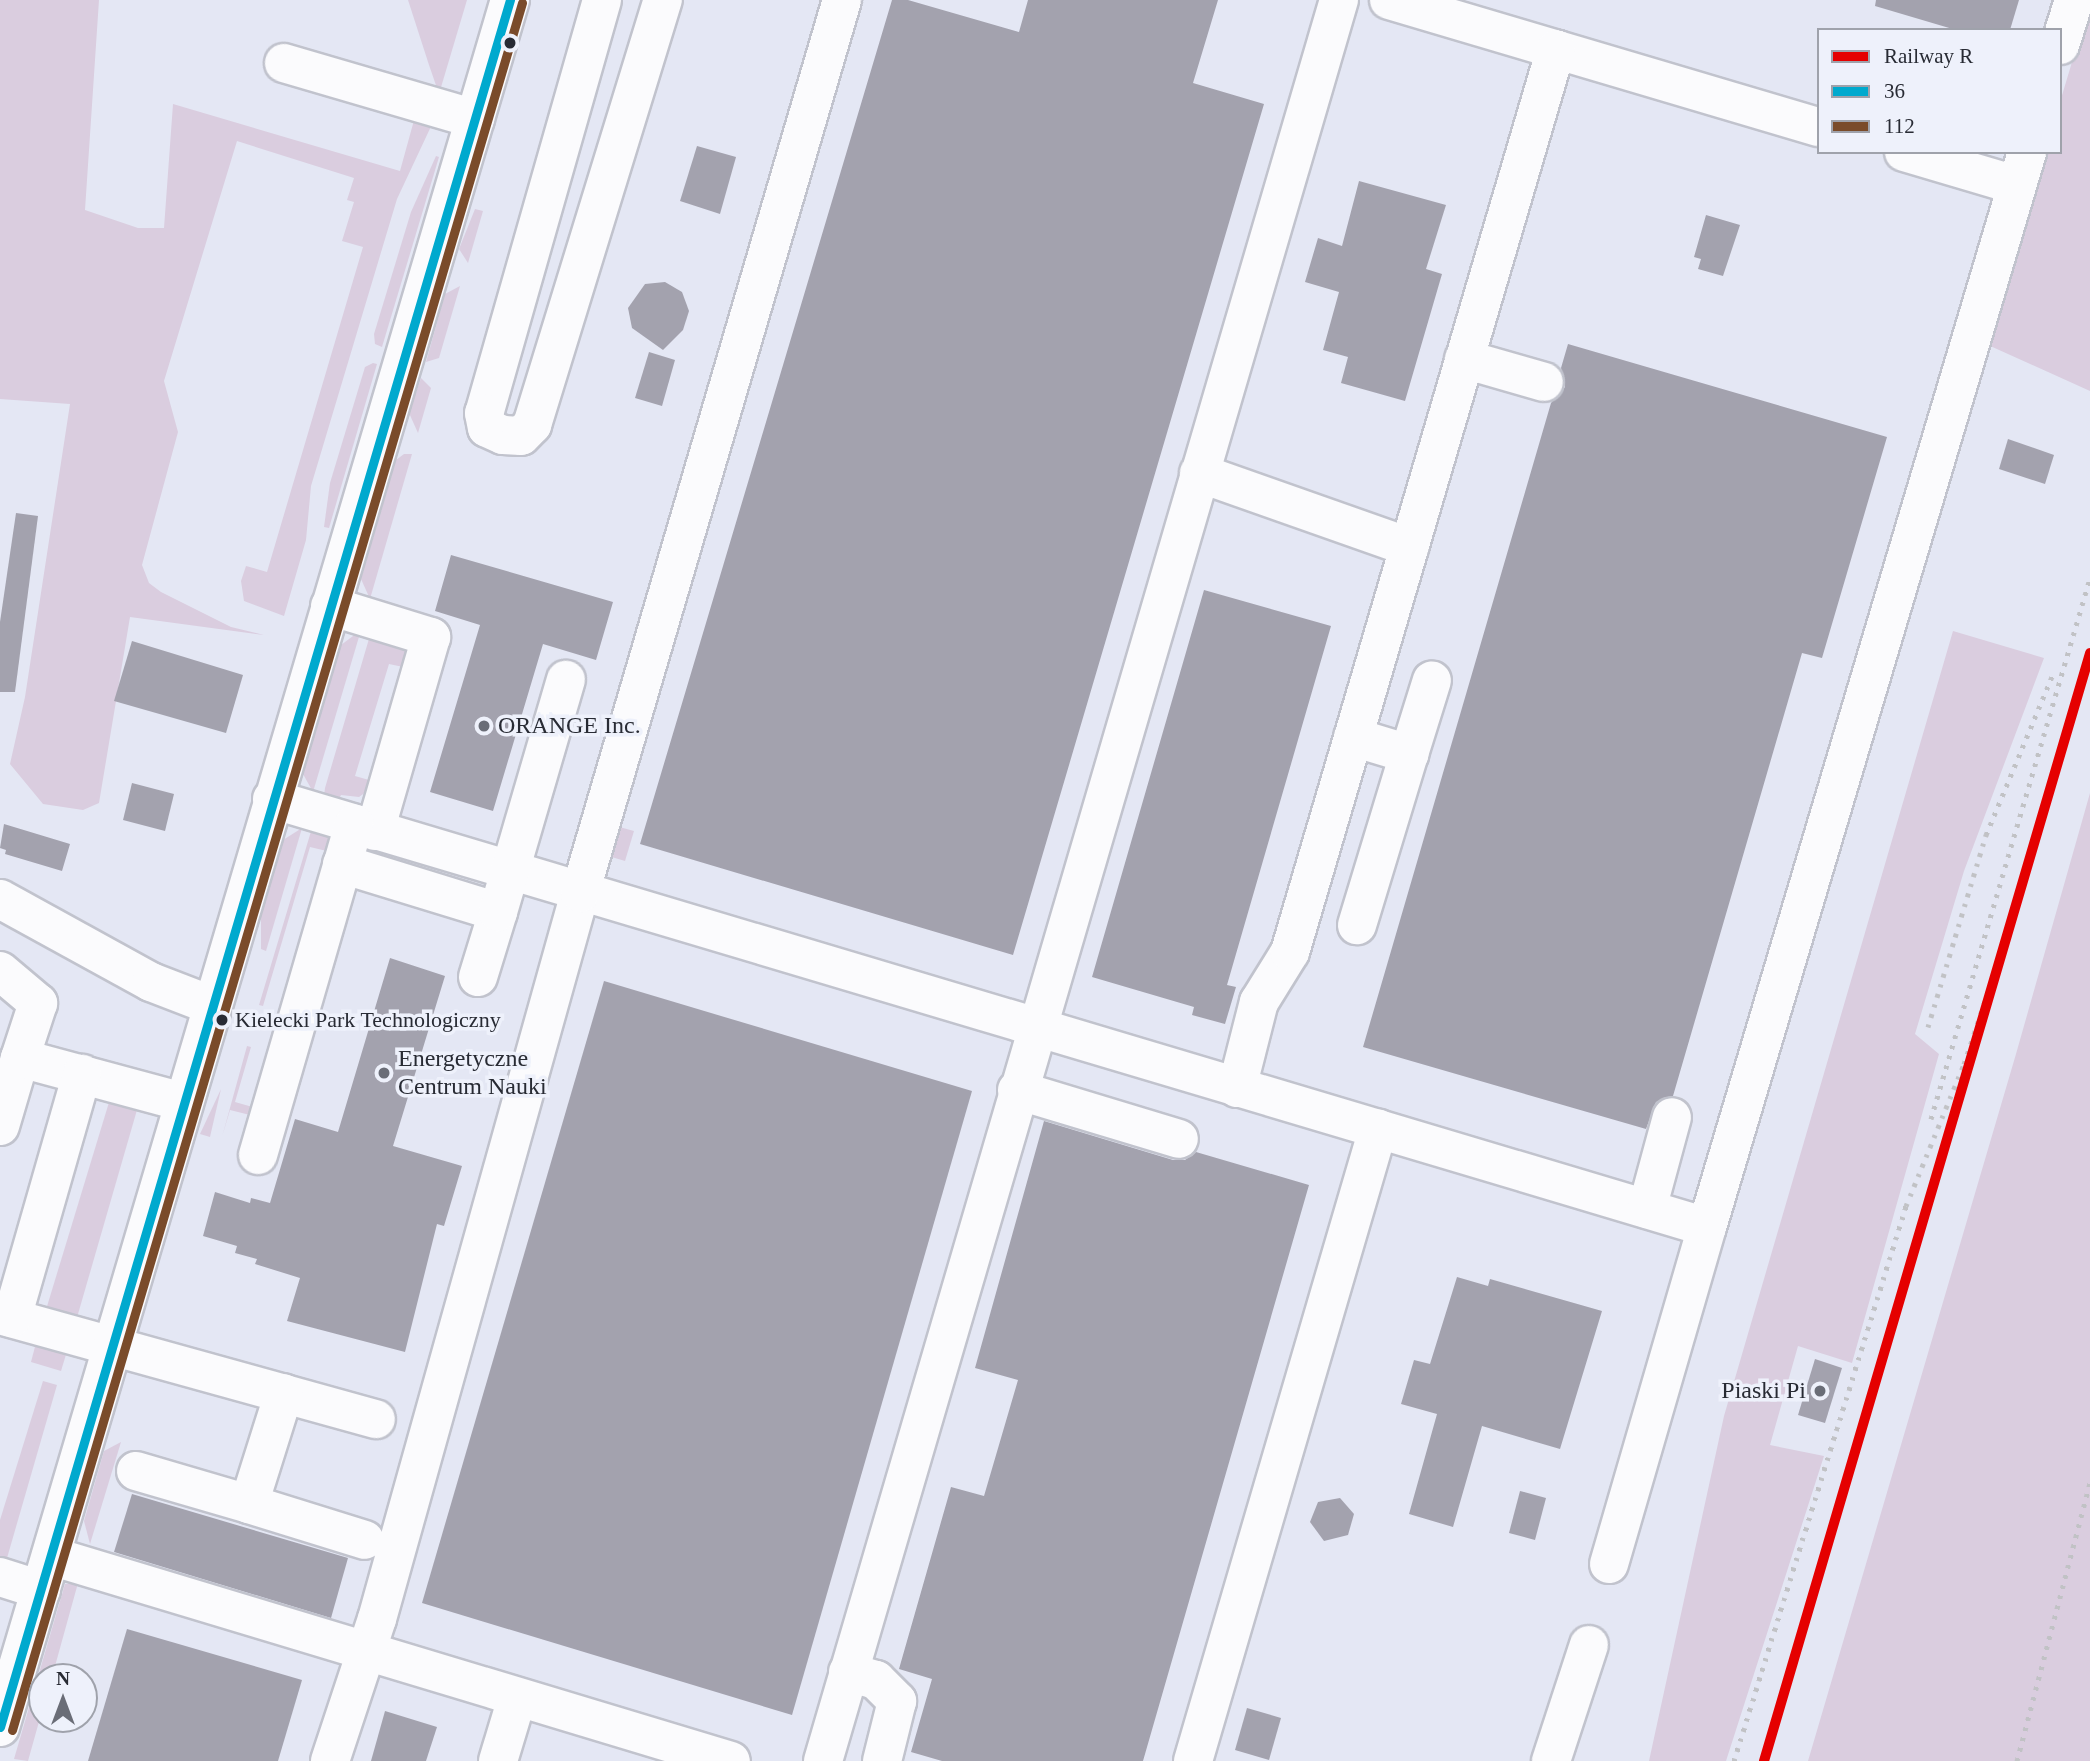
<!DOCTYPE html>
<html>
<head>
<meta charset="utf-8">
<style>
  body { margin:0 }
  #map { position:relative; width:2090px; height:1761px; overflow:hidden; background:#e4e7f4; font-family:Georgia,serif }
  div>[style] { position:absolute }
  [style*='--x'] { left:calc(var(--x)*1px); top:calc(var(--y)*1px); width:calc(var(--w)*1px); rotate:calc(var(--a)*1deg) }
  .green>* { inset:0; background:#dacddf }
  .building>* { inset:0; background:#a3a2ae }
  .roads { filter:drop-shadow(2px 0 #c1c3cd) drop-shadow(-2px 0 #c1c3cd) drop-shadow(0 2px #c1c3cd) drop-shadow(0 -2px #c1c3cd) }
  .minor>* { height:38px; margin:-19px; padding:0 19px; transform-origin:19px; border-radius:19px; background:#fbfbfd }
  .rail>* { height:5px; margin-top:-2.5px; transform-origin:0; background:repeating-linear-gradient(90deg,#c1c2c5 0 3.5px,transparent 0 10.5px) }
  .bus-1>* { height:9px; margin:-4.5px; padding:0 4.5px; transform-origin:4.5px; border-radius:4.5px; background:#00a9ce }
  .bus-2>* { height:9px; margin:-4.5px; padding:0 4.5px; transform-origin:4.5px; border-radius:4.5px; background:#7a4b2a }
  .rail-1>* { height:10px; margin:-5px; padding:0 5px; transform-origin:5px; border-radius:5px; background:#e50000 }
  .dots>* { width:19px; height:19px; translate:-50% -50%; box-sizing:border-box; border:4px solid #eef1fb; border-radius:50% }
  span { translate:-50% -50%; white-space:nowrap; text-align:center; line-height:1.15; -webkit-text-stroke:7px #eef1fb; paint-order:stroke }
  .bus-label { font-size:22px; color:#282b34 }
  .left { translate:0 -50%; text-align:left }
  .poi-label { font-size:24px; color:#282b34 }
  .right { translate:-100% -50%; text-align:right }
  .legend { position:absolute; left:1817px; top:28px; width:245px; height:126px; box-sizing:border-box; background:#eef1fb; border:2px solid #9fa2ab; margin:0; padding:9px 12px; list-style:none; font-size:21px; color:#282b34 }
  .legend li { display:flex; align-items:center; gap:14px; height:35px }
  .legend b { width:35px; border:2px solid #9fa2ab }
  .north { position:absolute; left:28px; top:1663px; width:70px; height:70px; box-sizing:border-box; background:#eef1fb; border:2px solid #9fa2ab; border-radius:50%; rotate:0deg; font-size:19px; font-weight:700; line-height:28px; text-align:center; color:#282b34 }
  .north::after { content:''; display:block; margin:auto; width:24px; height:32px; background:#6a6d77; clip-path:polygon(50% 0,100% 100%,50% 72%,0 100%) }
</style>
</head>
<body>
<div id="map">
  <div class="green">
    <div style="clip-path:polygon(0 0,99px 0,85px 210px,138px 228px,164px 228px,173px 104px,400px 171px,416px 113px,434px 120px,397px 199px,311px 486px,306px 540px,284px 616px,244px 601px,241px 581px,246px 566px,267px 572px,363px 247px,342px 241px,354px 202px,347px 200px,354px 178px,237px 141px,164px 381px,178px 432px,142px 565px,149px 583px,161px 592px,231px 627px,264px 635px,130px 617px,99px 803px,83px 810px,43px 804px,10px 764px,25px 697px,70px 404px,0 399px)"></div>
    <div style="clip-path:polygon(408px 0,467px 0,439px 94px,429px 65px)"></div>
    <div style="clip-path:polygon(2090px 2px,2090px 391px,1988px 345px,2045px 152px,2060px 152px,2060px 102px)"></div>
    <div style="clip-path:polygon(436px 156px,439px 157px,382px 347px,375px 344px,374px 334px,411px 212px)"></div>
    <div style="clip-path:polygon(475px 209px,483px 211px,468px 263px,459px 249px)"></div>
    <div style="clip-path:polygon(460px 286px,439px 358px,426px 362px,445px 294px)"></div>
    <div style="clip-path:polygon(373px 363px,377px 364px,329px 528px,324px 527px,330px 483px,365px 367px)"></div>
    <div style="clip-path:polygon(421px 378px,431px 388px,418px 433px,409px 413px)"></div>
    <div style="clip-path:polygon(404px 454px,412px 454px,370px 599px,361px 579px,396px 460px)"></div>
    <div style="clip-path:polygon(361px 630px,313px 792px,303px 774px,341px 645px)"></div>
    <div style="clip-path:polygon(1953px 631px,2044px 658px,1964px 871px,1915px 1034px,1939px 1054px,1852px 1363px,1798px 1346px,1770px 1445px,1824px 1456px,1726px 1761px,1649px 1761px,1724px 1416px)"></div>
    <div style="clip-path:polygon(371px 632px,402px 643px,410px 653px,408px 668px,389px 664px,355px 776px,369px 780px,366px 792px,359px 797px,341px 795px,338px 801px,324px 796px,325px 788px)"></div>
    <div style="clip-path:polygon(2090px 793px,2090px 1761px,1808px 1761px,2016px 1054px)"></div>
    <div style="clip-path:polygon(612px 825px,634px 831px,625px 861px,605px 855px)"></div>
    <div style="clip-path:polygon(302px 828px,266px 951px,261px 949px,261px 913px,283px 840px)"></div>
    <div style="clip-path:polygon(312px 828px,336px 835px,331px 852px,310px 847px,263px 1006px,259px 1005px)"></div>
    <div style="clip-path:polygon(247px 1046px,251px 1047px,235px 1102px,256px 1108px,254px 1116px,230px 1110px,222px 1137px)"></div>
    <div style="clip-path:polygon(221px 1089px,210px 1137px,200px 1134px)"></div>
    <div style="clip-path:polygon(110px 1099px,139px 1103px,76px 1321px,45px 1313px)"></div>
    <div style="clip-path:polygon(37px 1339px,68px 1348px,61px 1371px,31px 1362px)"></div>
    <div style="clip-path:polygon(43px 1381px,57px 1385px,5px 1565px,0 1564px,0 1520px)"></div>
    <div style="clip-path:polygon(121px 1442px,90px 1544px,84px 1521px,104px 1451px)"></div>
    <div style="clip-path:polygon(78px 1583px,52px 1677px,42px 1677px,42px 1711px,28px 1761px,14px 1759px,65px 1584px)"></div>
  </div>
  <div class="building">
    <div style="clip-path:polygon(892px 0,908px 0,1019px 32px,1028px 0,1218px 0,1193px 83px,1264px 104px,1013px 955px,640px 844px)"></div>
    <div style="clip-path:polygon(1876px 0,2019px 0,2010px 30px,1956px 30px,1875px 6px)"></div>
    <div style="clip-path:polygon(697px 146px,736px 157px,720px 214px,680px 201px)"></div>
    <div style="clip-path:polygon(1359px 181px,1446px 205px,1426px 269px,1442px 274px,1405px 401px,1341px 383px,1348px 357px,1323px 350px,1339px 292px,1305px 282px,1318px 238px,1342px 246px)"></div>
    <div style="clip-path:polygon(1706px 215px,1740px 225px,1723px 276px,1698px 269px,1701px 259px,1694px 257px)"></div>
    <div style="clip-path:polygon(665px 282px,682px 292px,689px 311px,683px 330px,663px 350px,632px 328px,628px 308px,645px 284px)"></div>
    <div style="clip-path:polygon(1568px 344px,1887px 437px,1822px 658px,1802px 653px,1673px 1096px,1656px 1102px,1646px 1129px,1363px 1047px,1551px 403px,1565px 387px,1561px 368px)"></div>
    <div style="clip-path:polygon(649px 352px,675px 360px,662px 406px,635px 398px)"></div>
    <div style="clip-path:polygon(2008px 439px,2054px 455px,2045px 484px,1999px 469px)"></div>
    <div style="clip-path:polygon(16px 513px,38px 516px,15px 692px,0 692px,0 622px)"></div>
    <div style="clip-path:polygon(451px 555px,613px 602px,596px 660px,543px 644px,493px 811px,430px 792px,480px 625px,435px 611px)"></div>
    <div style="clip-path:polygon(1204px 590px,1331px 626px,1227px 985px,1236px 987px,1225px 1024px,1192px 1015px,1194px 1007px,1092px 977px)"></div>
    <div style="clip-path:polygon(132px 641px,243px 675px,226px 733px,114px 701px)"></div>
    <div style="clip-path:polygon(132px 783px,174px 794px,165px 831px,123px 820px)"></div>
    <div style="clip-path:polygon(4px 824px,70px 844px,62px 871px,5px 854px,6px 850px,0 848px)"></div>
    <div style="clip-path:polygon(390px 958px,445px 976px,393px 1146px,462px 1166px,444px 1226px,437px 1224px,405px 1352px,287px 1321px,300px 1278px,255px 1264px,257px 1259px,235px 1253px,237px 1246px,203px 1236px,215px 1192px,250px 1203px,251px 1198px,270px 1203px,295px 1119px,338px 1132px)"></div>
    <div style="clip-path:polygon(604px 981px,972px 1091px,792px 1715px,422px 1603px)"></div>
    <div style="clip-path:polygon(1044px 1121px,1173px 1160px,1185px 1160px,1196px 1152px,1309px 1185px,1143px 1761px,942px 1761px,911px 1752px,932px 1679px,899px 1669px,951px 1487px,984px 1496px,1018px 1380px,975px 1368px)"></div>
    <div style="clip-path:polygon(1457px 1277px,1488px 1286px,1490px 1279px,1602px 1311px,1560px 1449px,1482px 1426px,1453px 1527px,1409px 1514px,1437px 1414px,1401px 1404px,1414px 1360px,1430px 1364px)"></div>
    <div style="clip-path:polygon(1815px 1359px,1842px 1368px,1825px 1423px,1798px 1415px)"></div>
    <div style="clip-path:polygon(1520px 1491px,1546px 1498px,1535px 1540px,1509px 1533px)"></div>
    <div style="clip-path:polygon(132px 1494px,348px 1558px,331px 1618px,114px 1552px)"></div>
    <div style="clip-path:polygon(1340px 1498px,1354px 1514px,1348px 1535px,1324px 1541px,1310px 1522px,1318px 1502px)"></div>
    <div style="clip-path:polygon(127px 1629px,302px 1680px,278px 1761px,88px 1761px)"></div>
    <div style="clip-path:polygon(1247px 1708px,1281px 1718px,1269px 1760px,1235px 1750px)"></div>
    <div style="clip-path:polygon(385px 1711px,437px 1727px,426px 1761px,371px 1761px)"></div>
  </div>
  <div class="roads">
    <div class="minor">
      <div style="--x:602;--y:0;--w:430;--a:105.9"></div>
      <div style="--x:484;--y:413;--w:15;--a:79"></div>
      <div style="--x:487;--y:428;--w:17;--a:24"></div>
      <div style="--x:503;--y:435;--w:18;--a:3"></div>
      <div style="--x:521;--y:436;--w:16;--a:-45"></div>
      <div style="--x:532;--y:425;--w:445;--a:-72.9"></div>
      <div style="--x:1389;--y:0;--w:448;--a:16.5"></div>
      <div style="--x:2060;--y:45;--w:47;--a:-72.7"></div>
      <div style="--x:284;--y:63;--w:199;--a:16.3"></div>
      <div style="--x:1904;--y:152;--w:117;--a:16.4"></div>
      <div style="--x:1464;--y:359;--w:83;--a:16"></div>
      <div style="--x:1199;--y:473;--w:223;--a:19.4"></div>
      <div style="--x:330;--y:606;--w:106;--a:17.1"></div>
      <div style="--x:431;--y:637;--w:202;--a:106.1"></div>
      <div style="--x:1353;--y:737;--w:59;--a:16.9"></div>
      <div style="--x:1409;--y:754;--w:179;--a:106.9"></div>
      <div style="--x:1409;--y:754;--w:77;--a:-72.7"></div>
      <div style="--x:272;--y:799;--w:1497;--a:16.61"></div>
      <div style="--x:1707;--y:1227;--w:1122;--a:-73.42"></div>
      <div style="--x:342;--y:864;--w:163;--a:17.1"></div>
      <div style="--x:498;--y:912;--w:68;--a:107.1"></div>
      <div style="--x:0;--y:899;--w:172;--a:28.8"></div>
      <div style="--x:151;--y:982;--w:64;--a:21"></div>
      <div style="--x:498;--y:912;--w:242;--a:-73.7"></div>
      <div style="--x:0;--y:971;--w:50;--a:40.1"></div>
      <div style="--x:38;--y:1003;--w:58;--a:108.1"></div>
      <div style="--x:1237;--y:1088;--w:89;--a:-75.7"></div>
      <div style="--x:1259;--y:1002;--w:59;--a:-58.2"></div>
      <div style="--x:1290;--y:952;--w:941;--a:-73.59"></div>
      <div style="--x:1017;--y:1090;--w:169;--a:16.8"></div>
      <div style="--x:0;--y:1126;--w:71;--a:-73.6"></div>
      <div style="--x:20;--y:1058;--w:169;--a:15.1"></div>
      <div style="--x:258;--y:1155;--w:345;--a:-73.8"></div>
      <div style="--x:1647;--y:1209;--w:95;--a:-74.8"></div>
      <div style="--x:0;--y:1315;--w:390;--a:15.5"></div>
      <div style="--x:12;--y:1318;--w:254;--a:-74"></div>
      <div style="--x:136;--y:1471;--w:118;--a:16.3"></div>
      <div style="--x:249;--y:1504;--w:116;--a:-72.5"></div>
      <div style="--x:249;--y:1504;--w:121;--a:17.2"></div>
      <div style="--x:51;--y:1556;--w:710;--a:16.78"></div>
      <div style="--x:1609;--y:1564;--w:351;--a:-73.8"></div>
      <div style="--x:0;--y:1577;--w:43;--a:17.6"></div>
      <div style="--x:848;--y:1672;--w:29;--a:16"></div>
      <div style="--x:876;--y:1680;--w:30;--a:45"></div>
      <div style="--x:897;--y:1701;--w:62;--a:104"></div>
      <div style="--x:0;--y:1727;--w:1801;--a:-73.55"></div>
      <div style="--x:330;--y:1761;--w:150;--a:-71.7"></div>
      <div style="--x:377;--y:1619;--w:754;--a:-74.38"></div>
      <div style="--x:580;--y:893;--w:931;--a:-73.65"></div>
      <div style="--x:498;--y:1761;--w:66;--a:-73.2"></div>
      <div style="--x:823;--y:1761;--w:1835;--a:-73.67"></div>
      <div style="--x:1193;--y:1761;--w:659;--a:-73.68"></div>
      <div style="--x:1551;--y:1761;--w:122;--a:-71.9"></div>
    </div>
  </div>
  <div class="rail">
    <div style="--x:1928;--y:1027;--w:201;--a:-73.2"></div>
    <div style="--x:1986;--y:835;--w:174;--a:-67.4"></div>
    <div style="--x:1931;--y:1119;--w:564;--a:-73.62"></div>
    <div style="--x:1734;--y:1761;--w:581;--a:-72.78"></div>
    <div style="--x:1906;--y:1206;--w:153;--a:-67.8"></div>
    <div style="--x:1964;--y:1064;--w:117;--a:-71.6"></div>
    <div style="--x:2017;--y:1761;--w:288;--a:-75.3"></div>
  </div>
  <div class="bus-1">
    <div style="--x:0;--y:1727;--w:1801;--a:-73.55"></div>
  </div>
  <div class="bus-2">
    <div style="--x:12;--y:1730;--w:1801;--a:-73.55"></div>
  </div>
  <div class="rail-1">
    <div style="--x:1764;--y:1761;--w:1155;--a:-73.6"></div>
  </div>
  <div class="dots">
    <div style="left:510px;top:43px;background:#282b34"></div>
    <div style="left:484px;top:726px;background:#6a6d77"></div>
    <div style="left:222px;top:1020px;background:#282b34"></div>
    <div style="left:384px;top:1073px;background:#6a6d77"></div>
    <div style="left:1820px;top:1391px;background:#6a6d77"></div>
  </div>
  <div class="bus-label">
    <span class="left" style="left:235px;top:1020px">Kielecki Park Technologiczny</span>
  </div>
  <div class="poi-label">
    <span class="left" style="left:498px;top:726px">ORANGE Inc.</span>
    <span class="left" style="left:398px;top:1073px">Energetyczne<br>Centrum Nauki</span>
    <span class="right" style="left:1806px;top:1391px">Piaski Pi</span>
  </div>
  <ul class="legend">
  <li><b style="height:9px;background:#e50000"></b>Railway R</li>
  <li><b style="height:9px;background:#00a9ce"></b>36</li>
  <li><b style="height:9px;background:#7a4b2a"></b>112</li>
  </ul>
  <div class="north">N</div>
</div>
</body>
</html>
